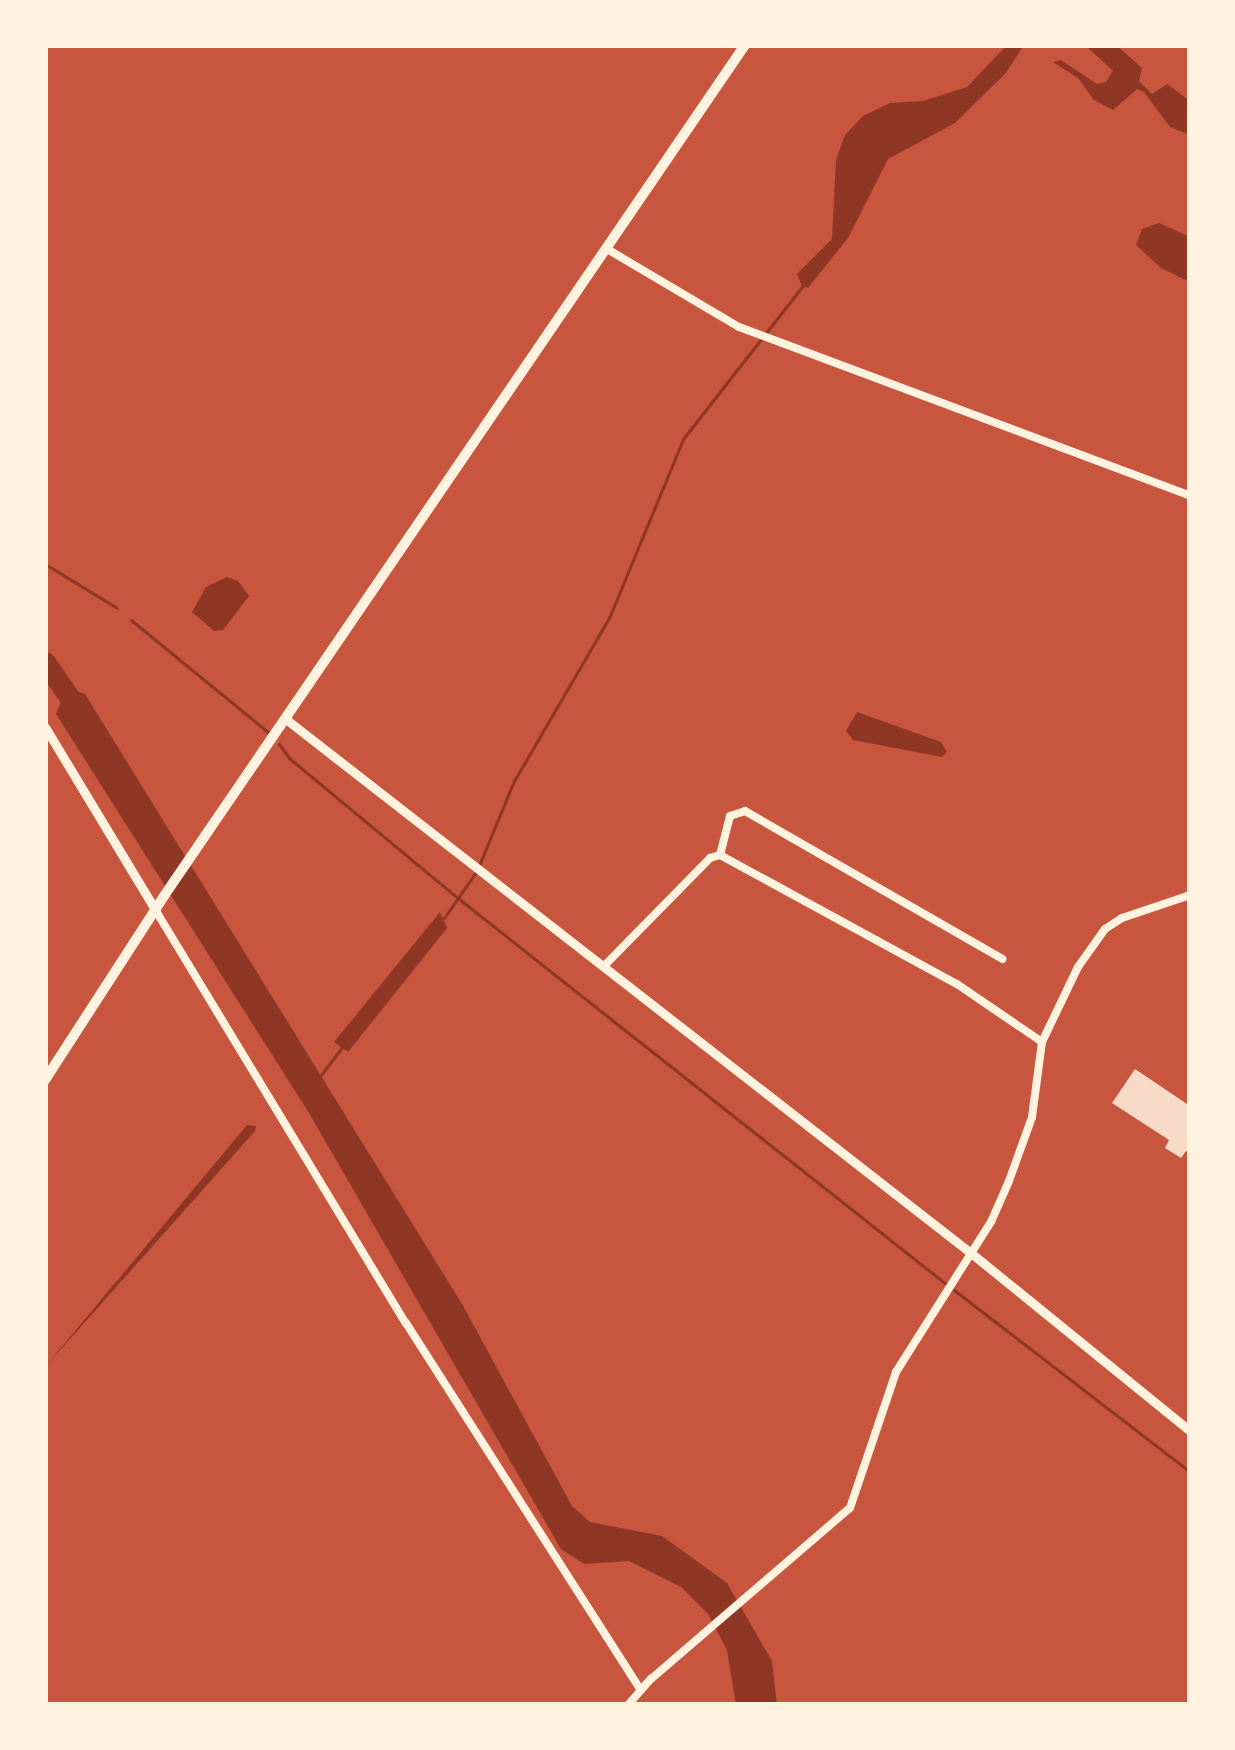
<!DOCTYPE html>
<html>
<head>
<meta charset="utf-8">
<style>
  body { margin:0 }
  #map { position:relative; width:1235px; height:1750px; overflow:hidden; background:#c8553d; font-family:Helvetica,sans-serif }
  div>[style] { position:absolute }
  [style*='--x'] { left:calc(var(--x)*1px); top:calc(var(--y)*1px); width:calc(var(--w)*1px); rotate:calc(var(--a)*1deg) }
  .water>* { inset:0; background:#8f3625 }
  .stream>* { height:3px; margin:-1.5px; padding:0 1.5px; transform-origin:1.5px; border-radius:1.5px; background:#8f3625 }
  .river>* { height:21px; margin:-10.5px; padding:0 10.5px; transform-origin:10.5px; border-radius:10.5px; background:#8f3625 }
  .building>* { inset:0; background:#f7dbc8 }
  .minor>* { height:8px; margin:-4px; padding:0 4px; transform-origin:4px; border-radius:4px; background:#fff3e0 }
  .tertiary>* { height:9px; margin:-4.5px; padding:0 4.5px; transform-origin:4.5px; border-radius:4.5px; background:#fff3e0 }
  .secondary>* { height:10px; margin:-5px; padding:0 5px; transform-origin:5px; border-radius:5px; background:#fff3e0 }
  span { translate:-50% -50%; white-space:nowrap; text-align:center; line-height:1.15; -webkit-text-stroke:9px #fff3e0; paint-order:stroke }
  .frame { position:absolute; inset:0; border:48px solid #fff3e0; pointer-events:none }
</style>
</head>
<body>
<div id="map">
  <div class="water">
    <div style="clip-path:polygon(1007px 45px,1024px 45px,1005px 74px,955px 123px,888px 159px,848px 238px,808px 288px,802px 286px,797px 274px,832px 239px,836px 160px,845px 135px,863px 116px,890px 103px,923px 101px,967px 87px)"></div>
    <div style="clip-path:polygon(1085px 45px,1116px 45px,1142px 68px,1139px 81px,1152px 94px,1167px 84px,1190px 101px,1190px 135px,1170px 127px,1144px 92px,1137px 89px,1113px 110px,1094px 100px,1078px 78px,1053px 62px,1061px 60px,1097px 84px,1106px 82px,1113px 71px)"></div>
    <div style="clip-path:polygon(1159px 223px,1190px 237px,1190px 282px,1161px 268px,1136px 245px,1142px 229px)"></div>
    <div style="clip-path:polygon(227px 577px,238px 581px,249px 596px,223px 630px,214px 631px,192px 612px,206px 587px)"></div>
    <div style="clip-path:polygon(64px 678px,73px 690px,85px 694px,462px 1304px,572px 1506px,590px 1522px,662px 1536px,727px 1583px,772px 1661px,777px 1705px,736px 1705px,727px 1650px,708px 1614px,681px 1587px,629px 1561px,584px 1564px,561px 1549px,309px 1113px,56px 714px,63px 697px,55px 683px)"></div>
    <div style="clip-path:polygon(857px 712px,941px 742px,947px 752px,942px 757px,853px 740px,846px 731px)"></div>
    <div style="clip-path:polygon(440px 912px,447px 928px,348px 1052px,334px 1042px)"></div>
    <div style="clip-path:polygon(247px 1125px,256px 1126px,255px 1131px,45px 1367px)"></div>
  </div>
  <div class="stream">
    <div style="--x:45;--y:564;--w:84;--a:31.4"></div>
    <div style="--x:131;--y:620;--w:177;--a:39.3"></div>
    <div style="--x:279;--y:744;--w:17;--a:54"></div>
    <div style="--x:289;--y:758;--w:221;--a:39.7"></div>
    <div style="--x:459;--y:899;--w:621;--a:38.33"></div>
    <div style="--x:480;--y:863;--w:89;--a:-67.5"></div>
    <div style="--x:514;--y:781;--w:189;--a:-59.8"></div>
    <div style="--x:609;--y:618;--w:194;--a:-67.5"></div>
    <div style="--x:683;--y:439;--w:197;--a:-52"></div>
    <div style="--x:444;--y:918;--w:56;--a:-55.2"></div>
    <div style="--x:318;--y:1079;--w:39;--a:-53"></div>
    <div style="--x:954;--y:1290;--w:298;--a:37.6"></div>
    <div style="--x:597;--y:1705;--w:2;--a:-63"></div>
  </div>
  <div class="river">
    <div style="--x:45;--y:662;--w:47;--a:55.3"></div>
  </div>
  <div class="building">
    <div style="clip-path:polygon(1135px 1069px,1190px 1106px,1190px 1153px,1186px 1151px,1181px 1158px,1165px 1148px,1169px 1140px,1112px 1103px)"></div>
  </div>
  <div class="minor">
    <div style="--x:607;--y:249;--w:153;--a:30.6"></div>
    <div style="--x:739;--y:327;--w:482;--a:20.5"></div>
    <div style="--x:720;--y:855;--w:40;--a:-75.6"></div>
    <div style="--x:730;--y:816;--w:16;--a:-18"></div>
    <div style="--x:745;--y:811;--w:297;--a:29.9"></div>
    <div style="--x:156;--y:911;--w:482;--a:58.8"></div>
    <div style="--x:406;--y:1323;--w:434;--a:57.4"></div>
    <div style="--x:605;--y:965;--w:150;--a:-45.5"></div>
    <div style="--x:710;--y:858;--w:10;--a:-17"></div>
    <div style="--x:720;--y:855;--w:270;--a:28.6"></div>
    <div style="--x:957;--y:984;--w:103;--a:34.3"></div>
    <div style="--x:628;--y:1705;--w:35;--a:-49"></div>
    <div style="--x:651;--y:1679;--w:262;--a:-40.7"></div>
    <div style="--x:850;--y:1508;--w:144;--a:-71.3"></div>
    <div style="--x:896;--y:1372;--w:178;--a:-57.7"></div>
    <div style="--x:991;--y:1222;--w:45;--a:-66.3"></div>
    <div style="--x:1009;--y:1181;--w:68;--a:-70.2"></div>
    <div style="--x:1032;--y:1117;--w:76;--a:-82.4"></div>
    <div style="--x:1042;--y:1042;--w:83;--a:-64.4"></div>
    <div style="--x:1078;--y:967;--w:47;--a:-54.6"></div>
    <div style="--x:1105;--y:929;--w:20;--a:-33"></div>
    <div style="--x:1122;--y:918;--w:72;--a:-18.7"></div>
  </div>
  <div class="tertiary">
    <div style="--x:287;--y:720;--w:867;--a:37.93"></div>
    <div style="--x:971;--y:1253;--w:282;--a:39.1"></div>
    <div style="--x:45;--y:727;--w:215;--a:58.9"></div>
  </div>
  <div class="secondary">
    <div style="--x:45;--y:1080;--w:219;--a:-57.1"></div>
    <div style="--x:164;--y:896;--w:1030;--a:-55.68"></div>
  </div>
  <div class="frame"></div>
</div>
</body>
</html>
